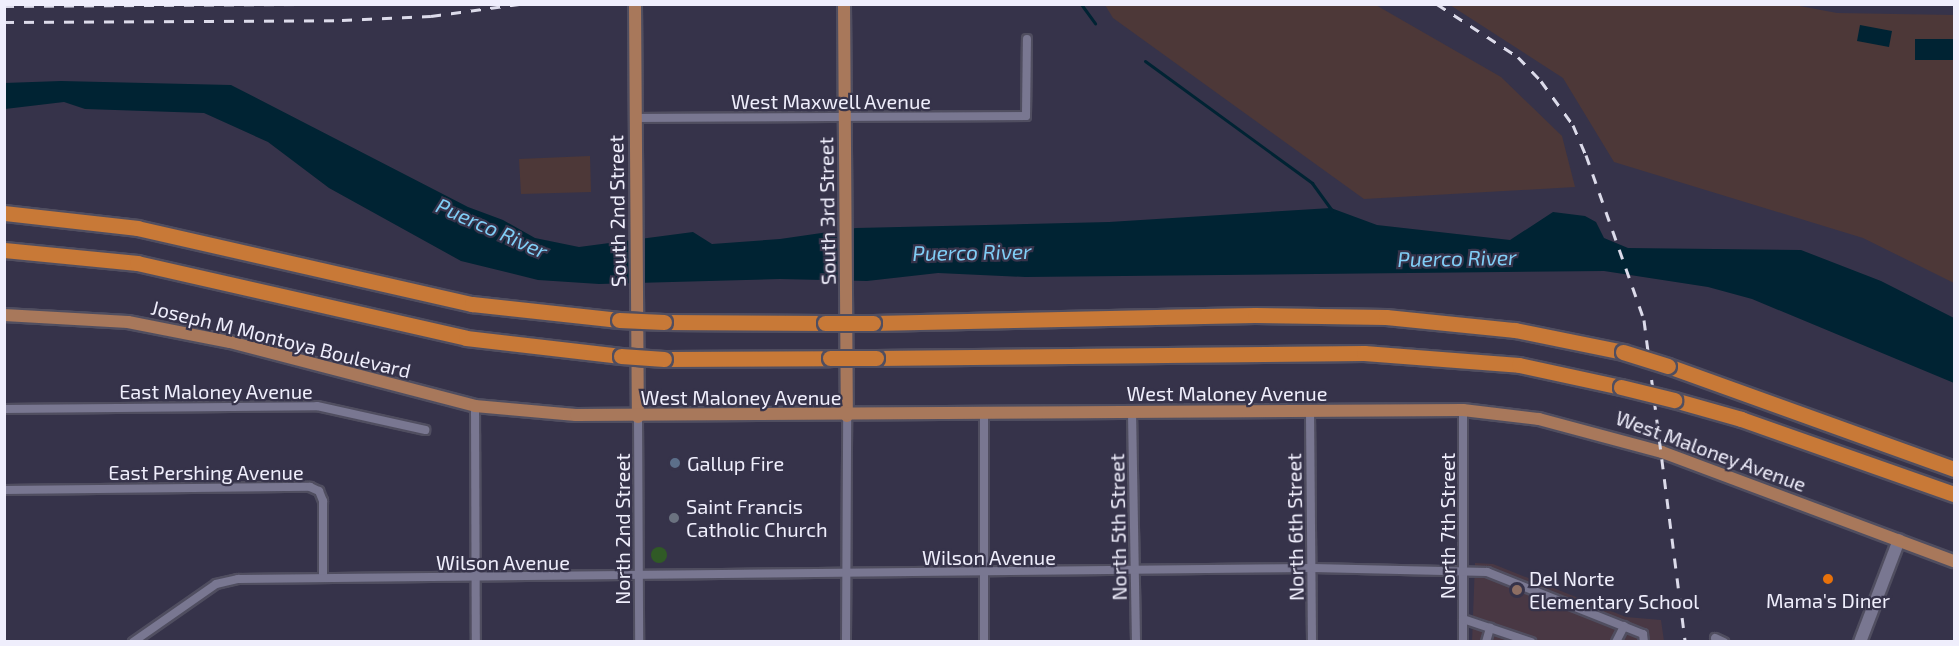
<!DOCTYPE html>
<html>
<head>
<meta charset="utf-8">
<style>
  body { margin:0 }
  #map { position:relative; width:1959px; height:646px; overflow:hidden; background:#36334a; font-family:"Exo 2",sans-serif }
  div>[style] { position:absolute }
  [style*='--x'] { left:calc(var(--x)*1px); top:calc(var(--y)*1px); width:calc(var(--w)*1px); rotate:calc(var(--a)*1deg) }
  .industrial>* { inset:0; background:#4d3838 }
  .education>* { inset:0; background:#493844 }
  .green>* { inset:0; background:#305a26 }
  .round { border-radius:50% }
  .water>* { inset:0; background:#002333 }
  .stream>* { height:3px; margin:-1.5px; padding:0 1.5px; transform-origin:1.5px; border-radius:1.5px; background:#002333 }
  .roads { filter:drop-shadow(2px 0 #504e60) drop-shadow(-2px 0 #504e60) drop-shadow(0 2px #504e60) drop-shadow(0 -2px #504e60) }
  .minor>* { height:8px; margin:-4px; padding:0 4px; transform-origin:4px; border-radius:4px; background:#797791 }
  .secondary>* { height:12px; margin:-6px; padding:0 6px; transform-origin:6px; border-radius:6px; background:#797791 }
  .primary>* { height:12px; margin:-6px; padding:0 6px; transform-origin:6px; border-radius:6px; background:#a8785b }
  .motorway>* { height:15px; margin:-7.5px; padding:0 7.5px; transform-origin:7.5px; border-radius:7.5px; background:#c87937 }
  .rail>* { height:3px; margin-top:-1.5px; transform-origin:0; background:repeating-linear-gradient(90deg,#dcdbea 0 10px,transparent 0 20px) }
  .bridges { filter:drop-shadow(2px 0 #504e60) drop-shadow(-2px 0 #504e60) drop-shadow(0 2px #504e60) drop-shadow(0 -2px #504e60) }
  .motorway-bridge>* { height:15px; margin:-7.5px; padding:0 7.5px; transform-origin:7.5px; border-radius:7.5px; background:#c87937 }
  .dots>* { width:16px; height:16px; translate:-50% -50%; box-sizing:border-box; border:3px solid #36334a; border-radius:50% }
  span { translate:-50% -50%; white-space:nowrap; text-align:center; line-height:1.15; -webkit-text-stroke:4.5px #36334a; paint-order:stroke }
  .street-label { font-size:20px; color:#efeefc }
  .poi-label { font-size:20px; color:#efeefc }
  .left { translate:0 -50%; text-align:left }
  .water-label { font-size:21px; color:#80cef6; font-style:italic }
  .frame { position:absolute; inset:0; border:6px solid #efeefc; pointer-events:none }
</style>
</head>
<body>
<div id="map">
  <div class="industrial">
    <div style="clip-path:polygon(1374px 4px,1501px 77px,1562px 136px,1575px 187px,1364px 199px,1113px 18px,1105px 5px)"></div>
    <div style="clip-path:polygon(1789px 4px,1837px 13px,1954px 15px,1954px 283px,1863px 238px,1614px 162px,1563px 78px,1450px 5px)"></div>
    <div style="clip-path:polygon(590px 156px,591px 192px,521px 194px,519px 159px)"></div>
  </div>
  <div class="education">
    <div style="clip-path:polygon(1475px 563px,1493px 564px,1626px 617px,1661px 620px,1664px 641px,1472px 642px)"></div>
  </div>
  <div class="green">
    <div class="round" style="left:651px;top:547px;width:16px;height:16px"></div>
  </div>
  <div class="water">
    <div style="clip-path:polygon(1860px 25px,1892px 31px,1889px 47px,1857px 41px)"></div>
    <div style="clip-path:polygon(1915px 39px,1954px 39px,1954px 60px,1915px 60px)"></div>
    <div style="clip-path:polygon(61px 81px,231px 85px,468px 207px,503px 220px,535px 238px,579px 247px,693px 232px,712px 244px,780px 239px,856px 228px,1109px 222px,1331px 208px,1377px 225px,1510px 240px,1553px 212px,1585px 216px,1596px 222px,1604px 238px,1628px 248px,1801px 250px,1881px 281px,1954px 318px,1954px 383px,1752px 299px,1708px 287px,1604px 271px,1025px 277px,938px 273px,867px 281px,780px 279px,599px 284px,538px 280px,461px 261px,329px 188px,268px 142px,204px 113px,85px 109px,64px 102px,5px 109px,4px 83px)"></div>
  </div>
  <div class="stream">
    <div style="--x:1081;--y:4;--w:24;--a:54"></div>
    <div style="--x:1145;--y:61;--w:207;--a:36.1"></div>
    <div style="--x:1312;--y:183;--w:34;--a:54"></div>
  </div>
  <div class="roads">
    <div class="minor">
      <div style="--x:636;--y:118;--w:390;--a:-0.3"></div>
      <div style="--x:1026;--y:116;--w:77;--a:-89.3"></div>
      <div style="--x:475;--y:406;--w:236;--a:89.8"></div>
      <div style="--x:4;--y:409;--w:313;--a:-0.5"></div>
      <div style="--x:317;--y:406;--w:111;--a:12.5"></div>
      <div style="--x:1463;--y:410;--w:232;--a:90"></div>
      <div style="--x:984;--y:412;--w:230;--a:90"></div>
      <div style="--x:1132;--y:412;--w:230;--a:89"></div>
      <div style="--x:1310;--y:413;--w:229;--a:89.5"></div>
      <div style="--x:638;--y:417;--w:225;--a:89.7"></div>
      <div style="--x:4;--y:490;--w:306;--a:-0.6"></div>
      <div style="--x:310;--y:487;--w:10;--a:24"></div>
      <div style="--x:319;--y:491;--w:11;--a:68"></div>
      <div style="--x:323;--y:501;--w:77;--a:90"></div>
      <div style="--x:1463;--y:619;--w:72;--a:18.7"></div>
      <div style="--x:1715;--y:638;--w:10;--a:24"></div>
      <div style="--x:133;--y:642;--w:101;--a:-34.9"></div>
      <div style="--x:216;--y:584;--w:23;--a:-13"></div>
      <div style="--x:238;--y:579;--w:1075;--a:-0.59"></div>
      <div style="--x:1313;--y:568;--w:174;--a:1.3"></div>
      <div style="--x:1487;--y:572;--w:168;--a:21.7"></div>
      <div style="--x:1643;--y:634;--w:8;--a:83"></div>
      <div style="--x:846;--y:642;--w:226;--a:-89.7"></div>
      <div style="--x:1486;--y:642;--w:15;--a:-74"></div>
      <div style="--x:1616;--y:642;--w:18;--a:-63"></div>
    </div>
    <div class="secondary">
      <div style="--x:1860;--y:642;--w:109;--a:-69.1"></div>
    </div>
    <div class="primary">
      <div style="--x:635;--y:4;--w:413;--a:89.6"></div>
      <div style="--x:844;--y:4;--w:412;--a:89.6"></div>
      <div style="--x:4;--y:315;--w:124;--a:3.2"></div>
      <div style="--x:128;--y:322;--w:104;--a:11.1"></div>
      <div style="--x:230;--y:342;--w:253;--a:14.6"></div>
      <div style="--x:475;--y:406;--w:101;--a:5.1"></div>
      <div style="--x:576;--y:415;--w:887;--a:-0.32"></div>
      <div style="--x:1463;--y:410;--w:77;--a:6.8"></div>
      <div style="--x:1539;--y:419;--w:127;--a:15"></div>
      <div style="--x:1662;--y:452;--w:312;--a:20.5"></div>
    </div>
    <div class="motorway">
      <div style="--x:4;--y:213;--w:134;--a:6.4"></div>
      <div style="--x:137;--y:228;--w:344;--a:12.8"></div>
      <div style="--x:472;--y:304;--w:148;--a:6.2"></div>
      <div style="--x:4;--y:250;--w:134;--a:5.6"></div>
      <div style="--x:137;--y:263;--w:337;--a:12.8"></div>
      <div style="--x:466;--y:338;--w:156;--a:6.6"></div>
      <div style="--x:664;--y:322;--w:161;--a:0.4"></div>
      <div style="--x:873;--y:323;--w:382;--a:-1.2"></div>
      <div style="--x:1255;--y:315;--w:131;--a:0.9"></div>
      <div style="--x:1386;--y:317;--w:130;--a:5.8"></div>
      <div style="--x:1515;--y:330;--w:110;--a:11.5"></div>
      <div style="--x:876;--y:358;--w:488;--a:-0.6"></div>
      <div style="--x:1364;--y:353;--w:155;--a:4.4"></div>
      <div style="--x:1519;--y:365;--w:104;--a:12.2"></div>
      <div style="--x:664;--y:359;--w:166;--a:-0.3"></div>
      <div style="--x:1668;--y:366;--w:304;--a:19.8"></div>
      <div style="--x:1674;--y:400;--w:70;--a:15.8"></div>
      <div style="--x:1741;--y:419;--w:226;--a:19.4"></div>
    </div>
  </div>
  <div class="rail">
    <div style="--x:1437;--y:4;--w:97;--a:33.2"></div>
    <div style="--x:1518;--y:57;--w:33;--a:46"></div>
    <div style="--x:1541;--y:81;--w:54;--a:54"></div>
    <div style="--x:1573;--y:125;--w:33;--a:67"></div>
    <div style="--x:1586;--y:155;--w:175;--a:70.6"></div>
    <div style="--x:1644;--y:320;--w:325;--a:82.7"></div>
    <div style="--x:4;--y:6;--w:299;--a:-0.4"></div>
    <div style="--x:4;--y:22;--w:338;--a:-0.3"></div>
    <div style="--x:342;--y:20;--w:89;--a:-2.6"></div>
    <div style="--x:431;--y:16;--w:89;--a:-7.8"></div>
  </div>
  <div class="bridges">
    <div class="motorway-bridge">
      <div style="--x:619;--y:320;--w:45;--a:2.5"></div>
      <div style="--x:825;--y:323;--w:48;--a:0"></div>
      <div style="--x:1623;--y:352;--w:47;--a:17.3"></div>
      <div style="--x:621;--y:356;--w:43;--a:4"></div>
      <div style="--x:830;--y:358;--w:46;--a:0"></div>
      <div style="--x:1621;--y:387;--w:55;--a:13.8"></div>
    </div>
  </div>
  <div class="dots">
    <div style="left:675px;top:463px;background:#5c6f8a"></div>
    <div style="left:674px;top:518px;background:#6b7280"></div>
    <div style="left:1828px;top:579px;background:#e8710a"></div>
    <div style="left:1517px;top:590px;background:#8d6e63"></div>
  </div>
  <div class="street-label">
    <span style="left:831px;top:101px">West Maxwell Avenue</span>
    <span style="left:617px;top:211px;rotate:-91deg">South 2nd Street</span>
    <span style="left:827px;top:211px;rotate:-91deg">South 3rd Street</span>
    <span style="left:281px;top:339px;rotate:14deg">Joseph M Montoya Boulevard</span>
    <span style="left:216px;top:391px">East Maloney Avenue</span>
    <span style="left:1227px;top:393px">West Maloney Avenue</span>
    <span style="left:741px;top:397px">West Maloney Avenue</span>
    <span style="left:1711px;top:451px;rotate:20deg">West Maloney Avenue</span>
    <span style="left:206px;top:472px">East Pershing Avenue</span>
    <span style="left:1447px;top:526px;rotate:-90deg">North 7th Street</span>
    <span style="left:1118px;top:527px;rotate:-91deg">North 5th Street</span>
    <span style="left:1295px;top:527px;rotate:-91deg">North 6th Street</span>
    <span style="left:622px;top:529px;rotate:-90deg">North 2nd Street</span>
    <span style="left:989px;top:557px">Wilson Avenue</span>
    <span style="left:503px;top:562px">Wilson Avenue</span>
  </div>
  <div class="poi-label">
    <span class="left" style="left:687px;top:463px">Gallup Fire</span>
    <span class="left" style="left:686px;top:518px">Saint Francis<br>Catholic Church</span>
    <span class="left" style="left:1529px;top:590px">Del Norte<br>Elementary School</span>
    <span style="left:1828px;top:600px">Mama's Diner</span>
  </div>
  <div class="water-label">
    <span style="left:492px;top:228px;rotate:24deg">Puerco River</span>
    <span style="left:972px;top:252px;rotate:-1deg">Puerco River</span>
    <span style="left:1457px;top:258px;rotate:-1deg">Puerco River</span>
  </div>
  <div class="frame"></div>
</div>
</body>
</html>
